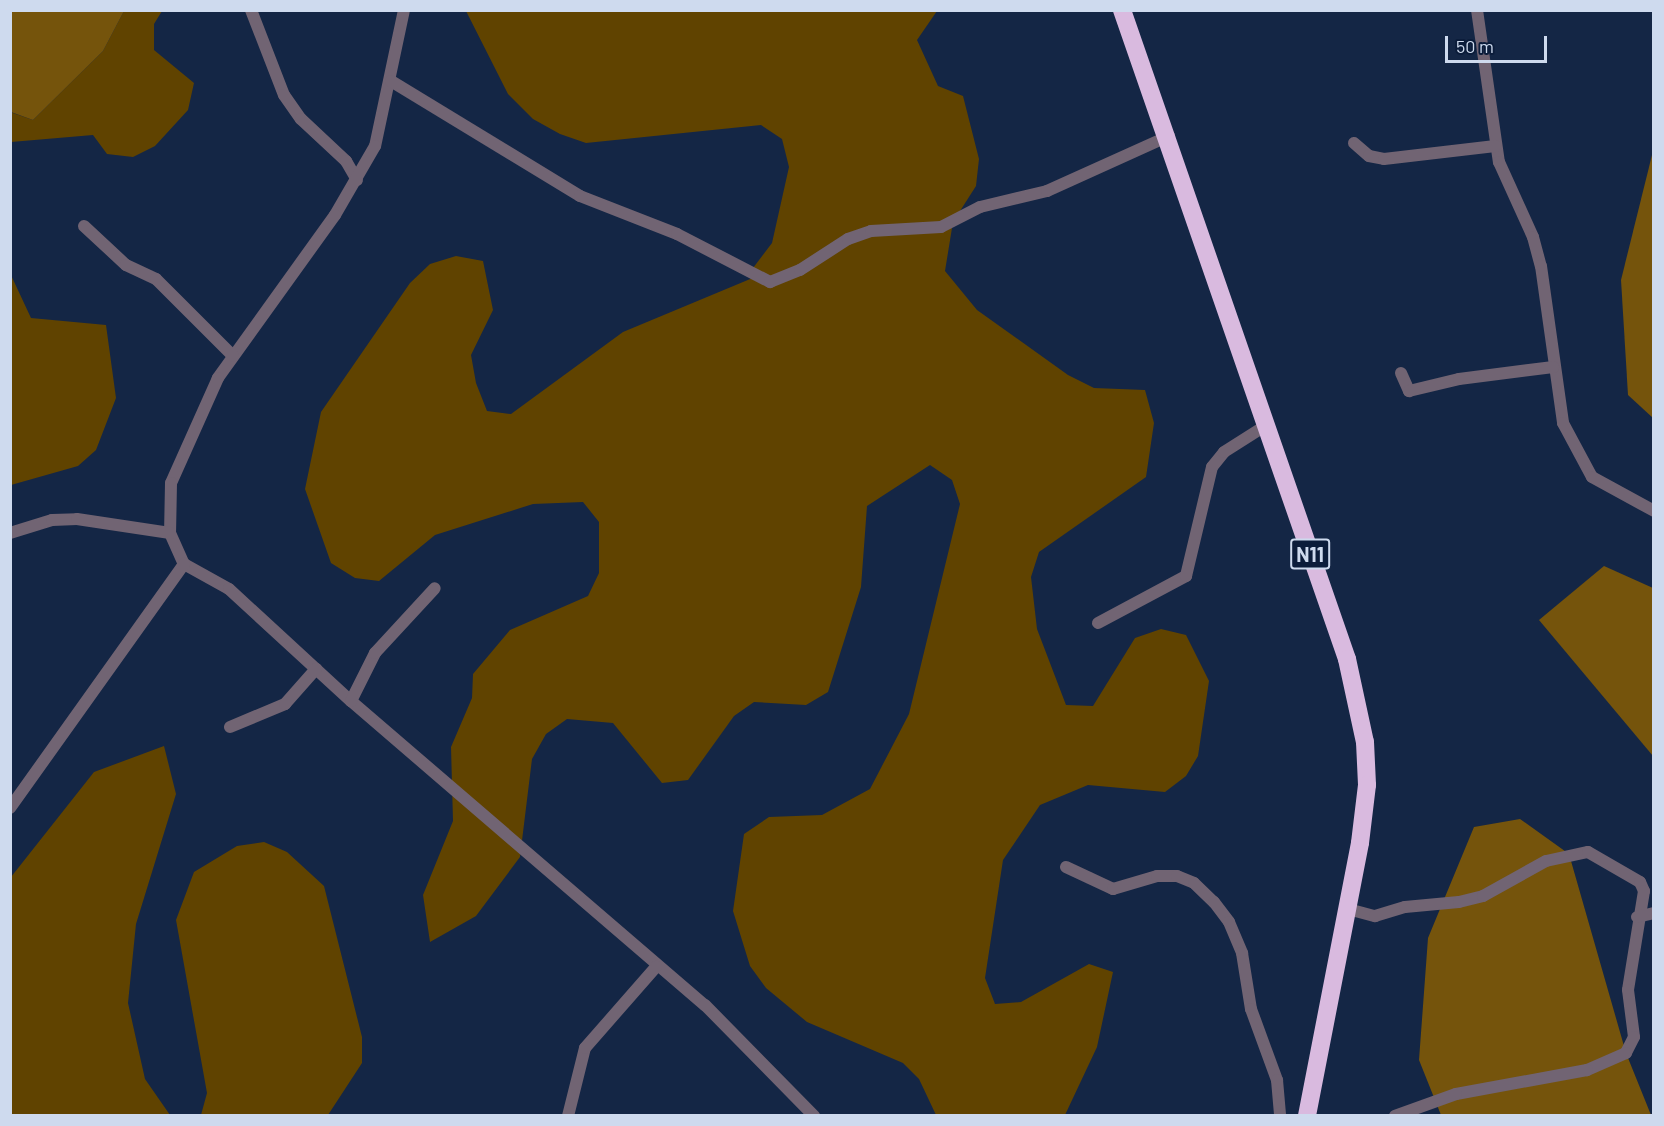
<!DOCTYPE html>
<html>
<head>
<meta charset="utf-8">
<style>
  body { margin:0 }
  #map { position:relative; width:1664px; height:1126px; overflow:hidden; background:#142645; font-family:Barlow,sans-serif }
  div>[style] { position:absolute }
  [style*='--x'] { left:calc(var(--x)*1px); top:calc(var(--y)*1px); width:calc(var(--w)*1px); rotate:calc(var(--a)*1deg) }
  .green>* { inset:0; background:#604300 }
  .forest>* { inset:0; background:#75540c }
  .street>* { height:12px; margin:-6px; padding:0 6px; transform-origin:6px; border-radius:6px; background:#716473 }
  .highway>* { height:18px; margin:-9px; padding:0 9px; transform-origin:9px; border-radius:9px; background:#d9badf }
  span { translate:-50% -50%; white-space:nowrap; text-align:center; line-height:1.15; -webkit-text-stroke:5px #0b1c3a; paint-order:stroke }
  .shield-label span { padding:2px 4px; background:#0b1c3a; border:2px solid; border-radius:4px; -webkit-text-stroke-width:0 }
  .shield-label { font-size:20px; color:#cedaee; font-weight:700 }
  .frame { position:absolute; inset:0; border:12px solid #cedaee; pointer-events:none }
  .scale { position:absolute; left:1445px; top:36px; width:102px; height:27px; box-sizing:border-box; border:3px solid #cedaee; border-top:0; padding-left:8px; font-size:18px; line-height:21px; white-space:nowrap; color:#cedaee; -webkit-text-stroke:4px #0b1c3a; paint-order:stroke }
</style>
</head>
<body>
<div id="map">
  <div class="green">
    <div style="clip-path:polygon(124px 11px,162px 11px,154px 24px,154px 50px,194px 83px,188px 110px,155px 146px,133px 157px,107px 154px,93px 135px,11px 142px,10px 112px,33px 120px,103px 51px)"></div>
    <div style="clip-path:polygon(466px 11px,937px 11px,917px 40px,938px 86px,963px 96px,979px 159px,976px 186px,953px 222px,945px 271px,977px 310px,1068px 375px,1094px 388px,1145px 390px,1154px 423px,1146px 477px,1039px 552px,1031px 577px,1037px 629px,1066px 705px,1093px 706px,1135px 638px,1161px 629px,1186px 635px,1209px 681px,1198px 756px,1186px 776px,1165px 792px,1088px 785px,1040px 805px,1003px 860px,985px 978px,995px 1004px,1021px 1002px,1089px 964px,1113px 972px,1097px 1047px,1065px 1115px,936px 1115px,919px 1079px,903px 1063px,807px 1022px,766px 988px,750px 966px,733px 911px,744px 834px,769px 817px,822px 815px,870px 789px,909px 714px,960px 504px,952px 480px,930px 465px,867px 506px,861px 587px,828px 692px,806px 705px,754px 702px,734px 716px,688px 780px,662px 783px,613px 723px,567px 719px,546px 734px,532px 759px,520px 857px,476px 916px,430px 942px,423px 895px,453px 821px,451px 747px,472px 698px,473px 674px,510px 630px,588px 596px,599px 573px,599px 522px,583px 502px,533px 504px,435px 535px,379px 581px,355px 578px,331px 563px,305px 489px,321px 412px,410px 283px,430px 264px,456px 256px,483px 261px,493px 310px,471px 355px,476px 383px,487px 411px,511px 414px,623px 332px,755px 277px,753px 268px,772px 243px,789px 167px,782px 139px,761px 125px,586px 143px,560px 134px,533px 119px,508px 94px)"></div>
    <div style="clip-path:polygon(10px 273px,31px 318px,106px 325px,116px 398px,96px 450px,78px 466px,11px 485px)"></div>
    <div style="clip-path:polygon(164px 746px,176px 794px,136px 924px,128px 1003px,145px 1079px,170px 1115px,11px 1115px,11px 877px,94px 772px)"></div>
    <div style="clip-path:polygon(264px 842px,287px 852px,324px 886px,362px 1037px,362px 1063px,328px 1115px,201px 1115px,207px 1093px,176px 920px,194px 872px,237px 846px)"></div>
  </div>
  <div class="forest">
    <div style="clip-path:polygon(10px 11px,11px 10px,124px 11px,103px 51px,33px 120px,11px 112px)"></div>
    <div style="clip-path:polygon(1653px 151px,1653px 418px,1628px 395px,1621px 280px)"></div>
    <div style="clip-path:polygon(1604px 566px,1653px 588px,1653px 756px,1539px 620px)"></div>
    <div style="clip-path:polygon(1520px 819px,1569px 854px,1626px 1053px,1651px 1115px,1441px 1115px,1419px 1060px,1428px 938px,1474px 827px)"></div>
  </div>
  <div class="street">
    <div style="--x:251;--y:10;--w:91;--a:68.8"></div>
    <div style="--x:284;--y:95;--w:29;--a:55"></div>
    <div style="--x:301;--y:119;--w:62;--a:43"></div>
    <div style="--x:346;--y:161;--w:22;--a:60"></div>
    <div style="--x:404;--y:10;--w:139;--a:102"></div>
    <div style="--x:375;--y:146;--w:80;--a:120.1"></div>
    <div style="--x:335;--y:215;--w:201;--a:125.7"></div>
    <div style="--x:218;--y:378;--w:115;--a:114.1"></div>
    <div style="--x:171;--y:483;--w:50;--a:91.1"></div>
    <div style="--x:170;--y:533;--w:34;--a:66"></div>
    <div style="--x:184;--y:564;--w:51;--a:29.1"></div>
    <div style="--x:229;--y:589;--w:166;--a:42.6"></div>
    <div style="--x:351;--y:701;--w:467;--a:40.7"></div>
    <div style="--x:705;--y:1005;--w:156;--a:45.5"></div>
    <div style="--x:1477;--y:10;--w:154;--a:81.8"></div>
    <div style="--x:1499;--y:162;--w:82;--a:65.6"></div>
    <div style="--x:1533;--y:237;--w:30;--a:75"></div>
    <div style="--x:1541;--y:266;--w:159;--a:82"></div>
    <div style="--x:1563;--y:423;--w:61;--a:61.8"></div>
    <div style="--x:1592;--y:477;--w:71;--a:28.7"></div>
    <div style="--x:391;--y:81;--w:221;--a:31.3"></div>
    <div style="--x:580;--y:196;--w:104;--a:21.4"></div>
    <div style="--x:677;--y:234;--w:105;--a:27.3"></div>
    <div style="--x:770;--y:282;--w:32;--a:-22"></div>
    <div style="--x:800;--y:270;--w:57;--a:-32.9"></div>
    <div style="--x:848;--y:239;--w:24;--a:-19"></div>
    <div style="--x:871;--y:231;--w:70;--a:-3.3"></div>
    <div style="--x:941;--y:227;--w:44;--a:-27.1"></div>
    <div style="--x:980;--y:207;--w:69;--a:-13.4"></div>
    <div style="--x:1047;--y:191;--w:134;--a:-24.3"></div>
    <div style="--x:1354;--y:143;--w:20;--a:41"></div>
    <div style="--x:1369;--y:156;--w:15;--a:11"></div>
    <div style="--x:1384;--y:159;--w:112;--a:-6.7"></div>
    <div style="--x:84;--y:226;--w:57;--a:42.9"></div>
    <div style="--x:126;--y:265;--w:33;--a:25"></div>
    <div style="--x:156;--y:279;--w:109;--a:45"></div>
    <div style="--x:1401;--y:373;--w:20;--a:66"></div>
    <div style="--x:1409;--y:391;--w:51;--a:-13.5"></div>
    <div style="--x:1459;--y:379;--w:95;--a:-7.3"></div>
    <div style="--x:10;--y:533;--w:44;--a:-17.2"></div>
    <div style="--x:52;--y:520;--w:25;--a:-2"></div>
    <div style="--x:77;--y:519;--w:94;--a:8.6"></div>
    <div style="--x:1098;--y:623;--w:100;--a:-28.1"></div>
    <div style="--x:1186;--y:576;--w:112;--a:-76.6"></div>
    <div style="--x:1212;--y:467;--w:19;--a:-51"></div>
    <div style="--x:1224;--y:452;--w:49;--a:-32.4"></div>
    <div style="--x:351;--y:701;--w:54;--a:-63.4"></div>
    <div style="--x:375;--y:653;--w:88;--a:-47.3"></div>
    <div style="--x:230;--y:727;--w:60;--a:-22.7"></div>
    <div style="--x:285;--y:704;--w:47;--a:-48.5"></div>
    <div style="--x:10;--y:808;--w:300;--a:-54.5"></div>
    <div style="--x:1066;--y:867;--w:52;--a:25.1"></div>
    <div style="--x:1113;--y:889;--w:46;--a:-16.5"></div>
    <div style="--x:1157;--y:876;--w:20;--a:0"></div>
    <div style="--x:1177;--y:876;--w:18;--a:22"></div>
    <div style="--x:1194;--y:883;--w:28;--a:44"></div>
    <div style="--x:1214;--y:902;--w:25;--a:53"></div>
    <div style="--x:1229;--y:922;--w:34;--a:67"></div>
    <div style="--x:1242;--y:953;--w:57;--a:80.9"></div>
    <div style="--x:1251;--y:1009;--w:76;--a:69.9"></div>
    <div style="--x:1277;--y:1080;--w:36;--a:85"></div>
    <div style="--x:1348;--y:909;--w:28;--a:15"></div>
    <div style="--x:1375;--y:916;--w:31;--a:-17"></div>
    <div style="--x:1405;--y:907;--w:54;--a:-5.3"></div>
    <div style="--x:1459;--y:902;--w:25;--a:-14"></div>
    <div style="--x:1483;--y:896;--w:72;--a:-29.1"></div>
    <div style="--x:1546;--y:861;--w:43;--a:-12.1"></div>
    <div style="--x:1588;--y:852;--w:60;--a:30"></div>
    <div style="--x:1640;--y:882;--w:10;--a:66"></div>
    <div style="--x:1644;--y:891;--w:100;--a:99.2"></div>
    <div style="--x:1628;--y:990;--w:47;--a:82.7"></div>
    <div style="--x:1634;--y:1037;--w:18;--a:117"></div>
    <div style="--x:1626;--y:1053;--w:43;--a:156.4"></div>
    <div style="--x:1587;--y:1070;--w:133;--a:169.6"></div>
    <div style="--x:1456;--y:1094;--w:65;--a:160.2"></div>
    <div style="--x:1637;--y:917;--w:17;--a:-13"></div>
    <div style="--x:568;--y:1116;--w:70;--a:-76"></div>
    <div style="--x:585;--y:1048;--w:108;--a:-48.8"></div>
  </div>
  <div class="highway">
    <div style="--x:1122;--y:10;--w:687;--a:70.88"></div>
    <div style="--x:1347;--y:659;--w:85;--a:77.8"></div>
    <div style="--x:1365;--y:742;--w:43;--a:87.3"></div>
    <div style="--x:1367;--y:785;--w:58;--a:96.9"></div>
    <div style="--x:1360;--y:843;--w:278;--a:101"></div>
  </div>
  <div class="shield-label">
    <span style="left:1310px;top:554px">N11</span>
  </div>
  <div class="frame"></div>
  <div class="scale">50 m</div>
</div>
</body>
</html>
